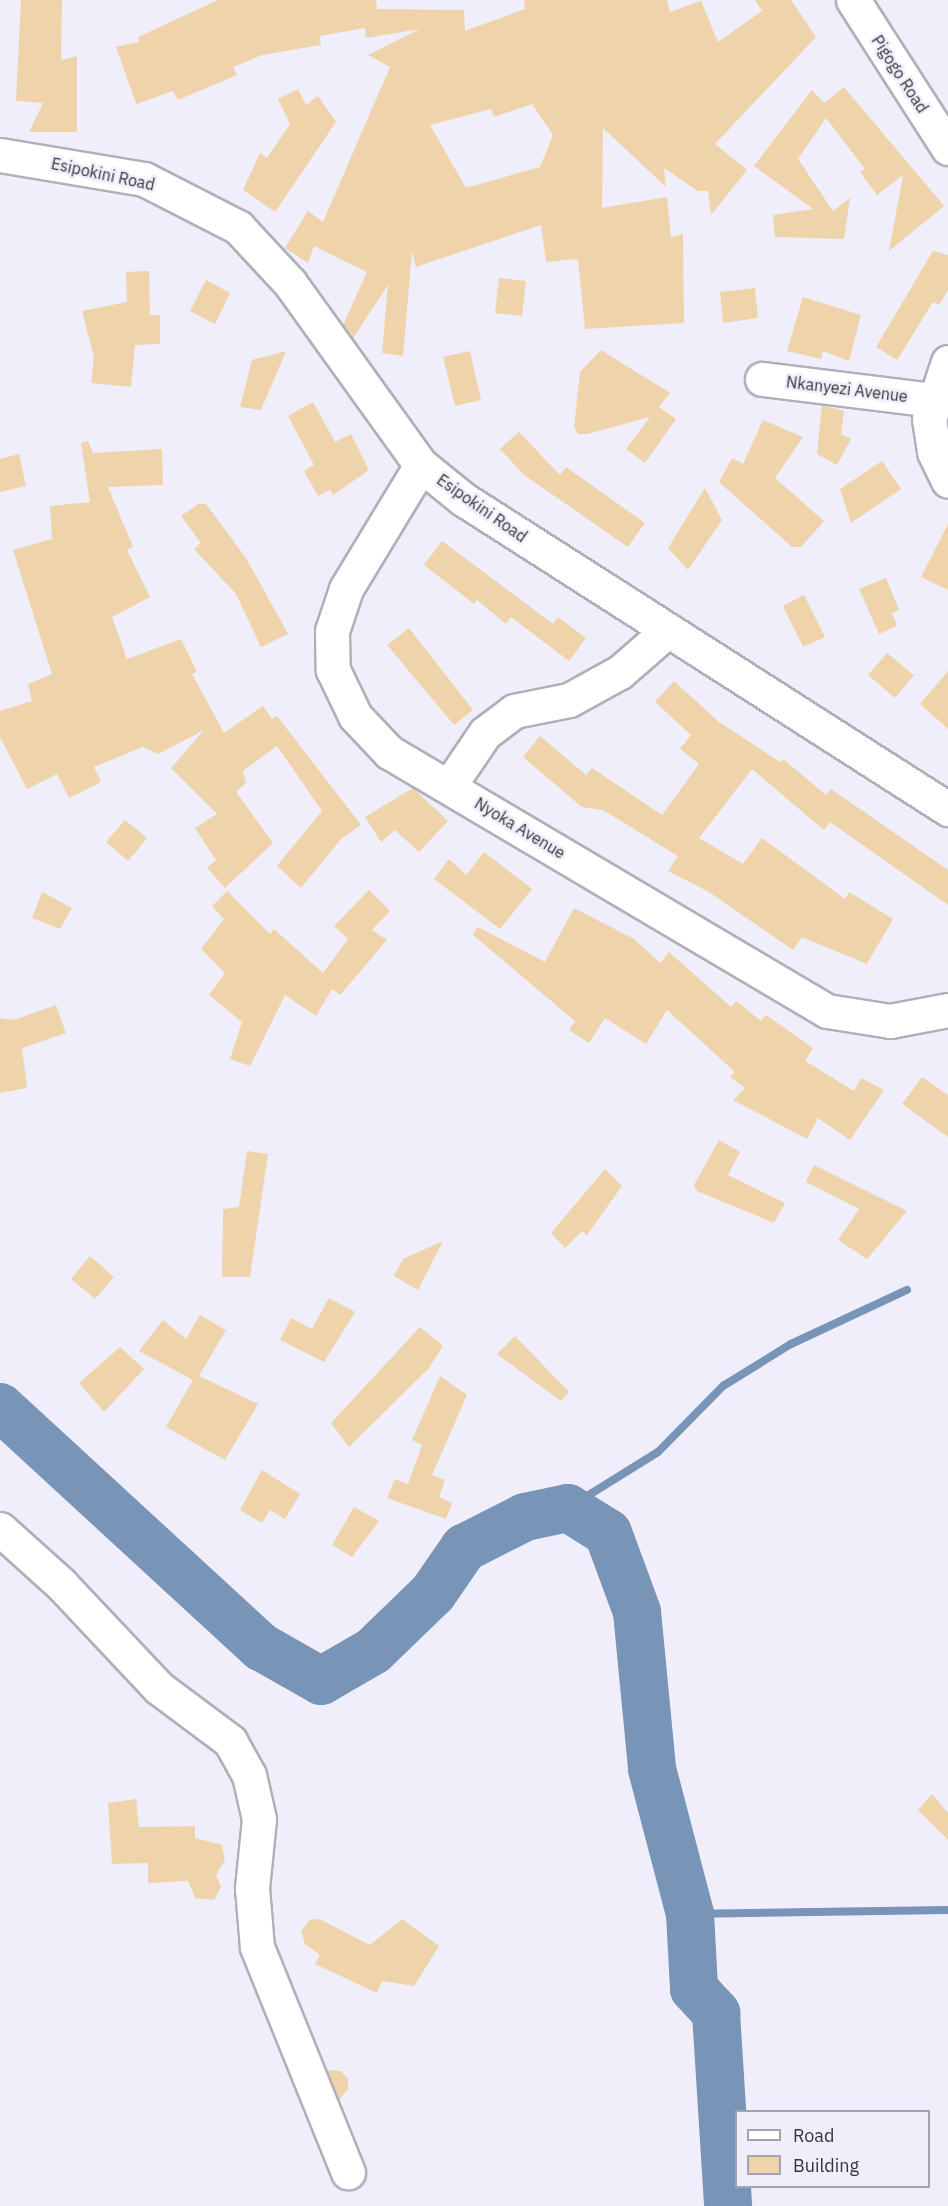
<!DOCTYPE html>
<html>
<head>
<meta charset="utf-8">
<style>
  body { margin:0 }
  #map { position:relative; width:948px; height:2206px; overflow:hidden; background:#f0eefa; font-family:"IBM Plex Sans",sans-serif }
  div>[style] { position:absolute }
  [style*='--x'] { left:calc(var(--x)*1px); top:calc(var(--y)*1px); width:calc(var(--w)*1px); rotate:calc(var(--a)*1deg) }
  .stream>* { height:8px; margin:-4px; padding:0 4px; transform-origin:4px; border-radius:4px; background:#7894b6 }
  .river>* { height:48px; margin:-24px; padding:0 24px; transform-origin:24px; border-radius:24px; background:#7894b6 }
  .building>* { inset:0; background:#efd3ab }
  .roads { filter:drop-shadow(2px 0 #b0afba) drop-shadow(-2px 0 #b0afba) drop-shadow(0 2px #b0afba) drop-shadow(0 -2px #b0afba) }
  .minor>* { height:33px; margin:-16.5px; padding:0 16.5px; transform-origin:16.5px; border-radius:16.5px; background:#fff }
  span { translate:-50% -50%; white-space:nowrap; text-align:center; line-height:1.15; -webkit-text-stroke:5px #f0eefa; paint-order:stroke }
  .street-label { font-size:16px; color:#353539 }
  .legend { position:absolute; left:735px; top:2110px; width:195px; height:78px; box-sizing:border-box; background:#f0eefa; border:2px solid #a5a4ad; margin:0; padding:8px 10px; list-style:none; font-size:18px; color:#353539 }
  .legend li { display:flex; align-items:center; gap:12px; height:30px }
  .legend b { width:30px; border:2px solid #a5a4ad }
</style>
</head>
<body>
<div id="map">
  <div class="stream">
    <div style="--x:568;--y:1508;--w:106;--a:-31.9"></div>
    <div style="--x:658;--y:1452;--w:93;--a:-45.4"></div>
    <div style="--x:723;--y:1386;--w:80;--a:-31.7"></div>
    <div style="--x:791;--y:1344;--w:128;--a:-25"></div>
    <div style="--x:690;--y:1914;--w:258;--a:-0.9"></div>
  </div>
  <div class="river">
    <div style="--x:0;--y:1407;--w:355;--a:42.6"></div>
    <div style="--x:261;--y:1647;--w:69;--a:29.5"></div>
    <div style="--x:321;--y:1681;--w:60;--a:-30"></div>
    <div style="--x:373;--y:1651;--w:83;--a:-44"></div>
    <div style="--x:433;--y:1593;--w:55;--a:-55.4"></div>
    <div style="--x:464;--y:1548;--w:68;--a:-26.9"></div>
    <div style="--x:525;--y:1517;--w:44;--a:-11.8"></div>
    <div style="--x:568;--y:1508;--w:47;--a:32"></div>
    <div style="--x:608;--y:1533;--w:84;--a:69.8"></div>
    <div style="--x:637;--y:1612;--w:158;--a:84.5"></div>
    <div style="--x:652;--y:1769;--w:150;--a:75.3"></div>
    <div style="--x:690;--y:1914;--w:75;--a:86.9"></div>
    <div style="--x:694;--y:1989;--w:33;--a:47"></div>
    <div style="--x:716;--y:2013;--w:193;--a:86.4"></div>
  </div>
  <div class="building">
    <div style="clip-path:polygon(21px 0,62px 0,61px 60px,77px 56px,77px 132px,29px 132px,43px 103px,16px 101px)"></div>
    <div style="clip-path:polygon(evenodd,218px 0,376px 0,377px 9px,464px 10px,465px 31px,525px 9px,524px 0,667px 0,670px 12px,701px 1px,718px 42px,762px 11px,755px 0,791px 0,816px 37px,715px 144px,747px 170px,711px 215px,708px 191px,698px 191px,664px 168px,666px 187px,603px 128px,602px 208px,667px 197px,671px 237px,683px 234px,684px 323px,585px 329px,578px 259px,546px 262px,541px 225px,416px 267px,412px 251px,403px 356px,382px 353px,388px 285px,353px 338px,343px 325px,367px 272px,314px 246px,308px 263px,285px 248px,308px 211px,323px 222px,390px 67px,368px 55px,420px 29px,366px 38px,365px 28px,320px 36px,321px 45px,262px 55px,233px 67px,237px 75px,178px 100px,173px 91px,136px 104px,116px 47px,139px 42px,138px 37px,218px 0,532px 104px,553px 135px,540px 167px,466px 188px,430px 125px,491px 109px,494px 117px,532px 104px)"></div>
    <div style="clip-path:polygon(844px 87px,944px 206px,889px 251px,903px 175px,877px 195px,860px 172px,865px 169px,826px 118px,798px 159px,833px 211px,850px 198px,844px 239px,775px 237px,773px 215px,813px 209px,754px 166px,812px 90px,824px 103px)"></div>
    <div style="clip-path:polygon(298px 89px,306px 105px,318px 96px,336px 122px,275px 212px,243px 190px,260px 153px,267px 158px,290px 124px,278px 99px)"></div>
    <div style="clip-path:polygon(933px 251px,948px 255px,948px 290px,939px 305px,933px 302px,897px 360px,876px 347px)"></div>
    <div style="clip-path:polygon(149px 271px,150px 315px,160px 315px,160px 344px,135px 345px,131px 387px,91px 383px,94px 357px,82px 311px,127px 302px,126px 272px)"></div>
    <div style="clip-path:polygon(499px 278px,526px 281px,522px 316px,495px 313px)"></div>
    <div style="clip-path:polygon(206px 280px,230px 293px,215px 324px,190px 311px)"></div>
    <div style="clip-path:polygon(755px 288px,758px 318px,723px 323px,720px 292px)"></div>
    <div style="clip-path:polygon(803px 297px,861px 315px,849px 361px,823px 351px,821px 359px,787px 351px)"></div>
    <div style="clip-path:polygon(601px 350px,670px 393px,659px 407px,676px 419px,645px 463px,626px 449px,650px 417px,587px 434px,578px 434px,574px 427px,580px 372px)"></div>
    <div style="clip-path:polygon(286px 351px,261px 410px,240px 407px,252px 360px)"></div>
    <div style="clip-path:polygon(470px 351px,481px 400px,455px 406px,443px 357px)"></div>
    <div style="clip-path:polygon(313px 402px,335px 442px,351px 434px,369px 470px,333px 495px,330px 490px,318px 496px,304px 471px,314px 465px,288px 416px)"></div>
    <div style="clip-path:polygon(822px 405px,844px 411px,841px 434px,851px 439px,837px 465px,817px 454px)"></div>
    <div style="clip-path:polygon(763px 420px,803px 437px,775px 478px,824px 521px,801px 547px,792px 547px,719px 482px,732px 458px,743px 464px)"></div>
    <div style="clip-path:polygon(519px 432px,560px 475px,566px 467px,645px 523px,628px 547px,524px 475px,500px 449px)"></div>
    <div style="clip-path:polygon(88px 441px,93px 453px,162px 449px,163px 485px,108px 487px,133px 547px,127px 550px,150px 597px,112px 617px,127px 659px,181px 639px,197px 672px,192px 674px,224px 733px,263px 706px,272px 719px,277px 716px,361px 825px,341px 839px,301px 888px,277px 866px,322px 811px,277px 746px,243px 771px,246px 783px,236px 792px,273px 843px,225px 888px,207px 868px,216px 860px,195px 828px,217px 814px,171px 768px,204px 730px,158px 754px,143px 747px,94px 767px,101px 782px,69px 798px,57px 774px,27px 789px,0 737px,0 711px,32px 701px,28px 684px,52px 674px,13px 550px,52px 539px,50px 506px,90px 502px,81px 443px)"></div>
    <div style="clip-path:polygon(19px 454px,26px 486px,0 492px,0 459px)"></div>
    <div style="clip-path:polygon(882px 461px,901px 489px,851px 523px,840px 489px)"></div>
    <div style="clip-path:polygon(705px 488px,722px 520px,688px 570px,668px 548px)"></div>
    <div style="clip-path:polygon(198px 504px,206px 504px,246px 558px,288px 634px,261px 647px,236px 594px,194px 549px,201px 543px,181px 516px)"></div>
    <div style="clip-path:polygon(948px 524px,948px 590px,921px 577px)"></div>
    <div style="clip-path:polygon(442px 541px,553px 624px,558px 617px,586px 638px,569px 661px,511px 617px,506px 624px,477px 600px,474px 604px,424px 565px)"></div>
    <div style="clip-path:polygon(886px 578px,899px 610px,892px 613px,897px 626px,879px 634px,859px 589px)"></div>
    <div style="clip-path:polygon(804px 595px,825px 637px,803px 647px,783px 606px)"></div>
    <div style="clip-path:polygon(409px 628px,473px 710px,454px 725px,387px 645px)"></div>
    <div style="clip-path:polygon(887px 653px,914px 675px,895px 698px,868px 675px)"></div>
    <div style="clip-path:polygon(948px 671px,948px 729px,920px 704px)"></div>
    <div style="clip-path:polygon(674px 681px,719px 722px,780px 762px,783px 759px,826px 795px,831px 789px,948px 870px,948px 905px,830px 822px,824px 830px,752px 769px,699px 838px,743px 864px,762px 838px,845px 899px,849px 892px,893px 919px,867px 964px,802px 937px,793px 950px,709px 892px,668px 871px,678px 856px,603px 810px,582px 807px,523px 757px,540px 736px,586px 775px,592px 768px,662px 815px,699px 764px,680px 749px,691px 735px,655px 702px)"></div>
    <div style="clip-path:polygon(413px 788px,448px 821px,419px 852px,395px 830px,381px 842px,365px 817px)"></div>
    <div style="clip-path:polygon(125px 820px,147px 838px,128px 861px,106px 842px)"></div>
    <div style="clip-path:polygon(484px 852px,532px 889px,500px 929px,434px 879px,449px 859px,466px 875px)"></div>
    <div style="clip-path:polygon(369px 890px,390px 911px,372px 930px,387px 940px,340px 995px,332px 989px,316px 1016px,285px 995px,250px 1066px,230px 1059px,242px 1022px,209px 995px,225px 973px,201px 949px,224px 919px,212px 906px,227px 891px,270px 934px,274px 929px,323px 973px,348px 939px,334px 926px)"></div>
    <div style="clip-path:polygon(42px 892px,72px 908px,60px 929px,32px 918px)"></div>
    <div style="clip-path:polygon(574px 908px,634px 939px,660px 963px,669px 952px,731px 1007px,736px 1001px,761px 1021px,766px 1015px,813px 1048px,805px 1061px,854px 1091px,861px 1078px,884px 1090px,850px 1140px,818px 1118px,807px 1139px,733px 1100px,745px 1088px,730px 1077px,735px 1072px,667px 1010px,646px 1044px,605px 1018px,589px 1043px,569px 1030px,575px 1021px,473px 935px,478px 927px,545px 962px)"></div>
    <div style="clip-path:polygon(56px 1005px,66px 1033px,22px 1048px,27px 1088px,0 1093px,0 1018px,14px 1020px)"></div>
    <div style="clip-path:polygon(922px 1077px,948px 1095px,948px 1137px,902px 1104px)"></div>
    <div style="clip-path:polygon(719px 1140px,740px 1152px,728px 1175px,785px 1203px,774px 1223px,697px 1191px,694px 1185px)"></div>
    <div style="clip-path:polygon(247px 1151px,268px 1154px,250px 1277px,222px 1277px,223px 1209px,239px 1207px)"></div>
    <div style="clip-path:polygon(814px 1165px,907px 1211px,867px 1259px,838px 1240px,859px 1209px,806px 1182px)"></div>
    <div style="clip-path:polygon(605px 1169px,622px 1186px,587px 1235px,582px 1231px,565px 1248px,551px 1233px)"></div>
    <div style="clip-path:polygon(443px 1241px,418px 1290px,394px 1276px,403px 1259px)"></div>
    <div style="clip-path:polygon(90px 1256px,114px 1277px,95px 1299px,71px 1279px)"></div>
    <div style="clip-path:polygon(329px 1298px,355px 1312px,324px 1362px,280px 1340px,291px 1318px,312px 1329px)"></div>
    <div style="clip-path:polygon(200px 1315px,226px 1330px,199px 1376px,258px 1404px,225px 1460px,166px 1427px,193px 1380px,139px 1351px,163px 1320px,186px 1339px)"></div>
    <div style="clip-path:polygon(420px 1327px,443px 1346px,429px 1368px,349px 1447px,331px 1423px)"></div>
    <div style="clip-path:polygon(515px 1336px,569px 1392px,561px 1401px,497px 1354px)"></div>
    <div style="clip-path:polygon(120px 1347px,144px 1369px,104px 1412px,79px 1383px)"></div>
    <div style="clip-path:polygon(440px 1376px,467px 1395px,432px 1475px,445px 1480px,439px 1497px,452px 1503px,446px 1519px,387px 1498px,395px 1479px,408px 1484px,422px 1445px,412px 1440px)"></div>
    <div style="clip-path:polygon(262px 1470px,300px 1494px,285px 1519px,270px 1510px,262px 1523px,240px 1510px)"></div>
    <div style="clip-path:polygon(354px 1507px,379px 1521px,352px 1557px,332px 1545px)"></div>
    <div style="clip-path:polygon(932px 1794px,948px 1813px,948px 1840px,918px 1810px)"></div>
    <div style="clip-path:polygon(136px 1799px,139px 1827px,195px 1826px,195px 1838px,222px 1845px,225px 1860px,216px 1875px,221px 1887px,214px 1900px,195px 1898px,188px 1881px,148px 1883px,148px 1863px,112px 1864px,108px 1803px)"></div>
    <div style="clip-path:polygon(319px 1919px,370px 1945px,402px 1919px,439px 1946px,414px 1986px,382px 1981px,377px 1993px,315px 1964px,320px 1955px,305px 1944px,301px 1931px,310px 1920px)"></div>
    <div style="clip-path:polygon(327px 2070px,341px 2071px,348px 2079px,348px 2089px,339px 2100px)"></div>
  </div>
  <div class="roads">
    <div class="minor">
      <div style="--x:853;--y:0;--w:176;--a:57.3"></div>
      <div style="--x:0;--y:155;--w:146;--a:9.5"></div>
      <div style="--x:144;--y:179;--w:106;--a:27.1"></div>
      <div style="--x:238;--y:227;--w:76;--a:47.1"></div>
      <div style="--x:290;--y:283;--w:224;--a:54.3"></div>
      <div style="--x:421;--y:465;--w:54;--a:39"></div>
      <div style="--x:463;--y:499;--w:576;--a:32.59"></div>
      <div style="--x:948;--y:362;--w:60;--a:108.4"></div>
      <div style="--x:929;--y:419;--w:33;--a:81"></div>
      <div style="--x:934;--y:452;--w:32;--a:64"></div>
      <div style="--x:762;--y:379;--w:171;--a:7"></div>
      <div style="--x:421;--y:465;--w:145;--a:121.2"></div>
      <div style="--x:346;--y:589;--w:44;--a:108.4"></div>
      <div style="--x:332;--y:631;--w:39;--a:89"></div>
      <div style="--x:333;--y:670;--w:51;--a:64.4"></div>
      <div style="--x:355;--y:716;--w:50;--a:46.6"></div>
      <div style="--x:389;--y:752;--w:509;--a:30.6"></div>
      <div style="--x:827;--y:1011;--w:64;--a:9"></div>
      <div style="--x:890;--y:1021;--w:59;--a:-10.7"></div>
      <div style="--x:449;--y:786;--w:64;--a:-55.8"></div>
      <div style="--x:485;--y:733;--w:36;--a:-37"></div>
      <div style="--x:514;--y:711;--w:56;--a:-11.3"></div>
      <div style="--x:569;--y:700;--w:58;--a:-28.8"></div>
      <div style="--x:620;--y:672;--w:62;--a:-41.1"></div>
      <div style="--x:0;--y:1529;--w:82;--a:42"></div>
      <div style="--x:61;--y:1584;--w:143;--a:46.7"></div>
      <div style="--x:159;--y:1688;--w:89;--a:36.7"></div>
      <div style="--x:230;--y:1741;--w:39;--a:61"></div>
      <div style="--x:249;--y:1775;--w:45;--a:77.2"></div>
      <div style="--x:259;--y:1819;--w:69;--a:95.8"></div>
      <div style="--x:252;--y:1888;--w:59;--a:85.2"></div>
      <div style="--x:257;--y:1947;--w:243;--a:68"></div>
    </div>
  </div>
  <div class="street-label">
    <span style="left:900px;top:74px;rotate:57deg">Pigogo Road</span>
    <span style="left:103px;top:174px;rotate:12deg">Esipokini Road</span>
    <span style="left:847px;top:389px;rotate:7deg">Nkanyezi Avenue</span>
    <span style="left:482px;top:508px;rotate:35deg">Esipokini Road</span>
    <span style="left:520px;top:828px;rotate:31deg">Nyoka Avenue</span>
  </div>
  <ul class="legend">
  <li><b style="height:8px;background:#fff"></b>Road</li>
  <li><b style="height:16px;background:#efd3ab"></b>Building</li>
  </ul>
</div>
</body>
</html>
